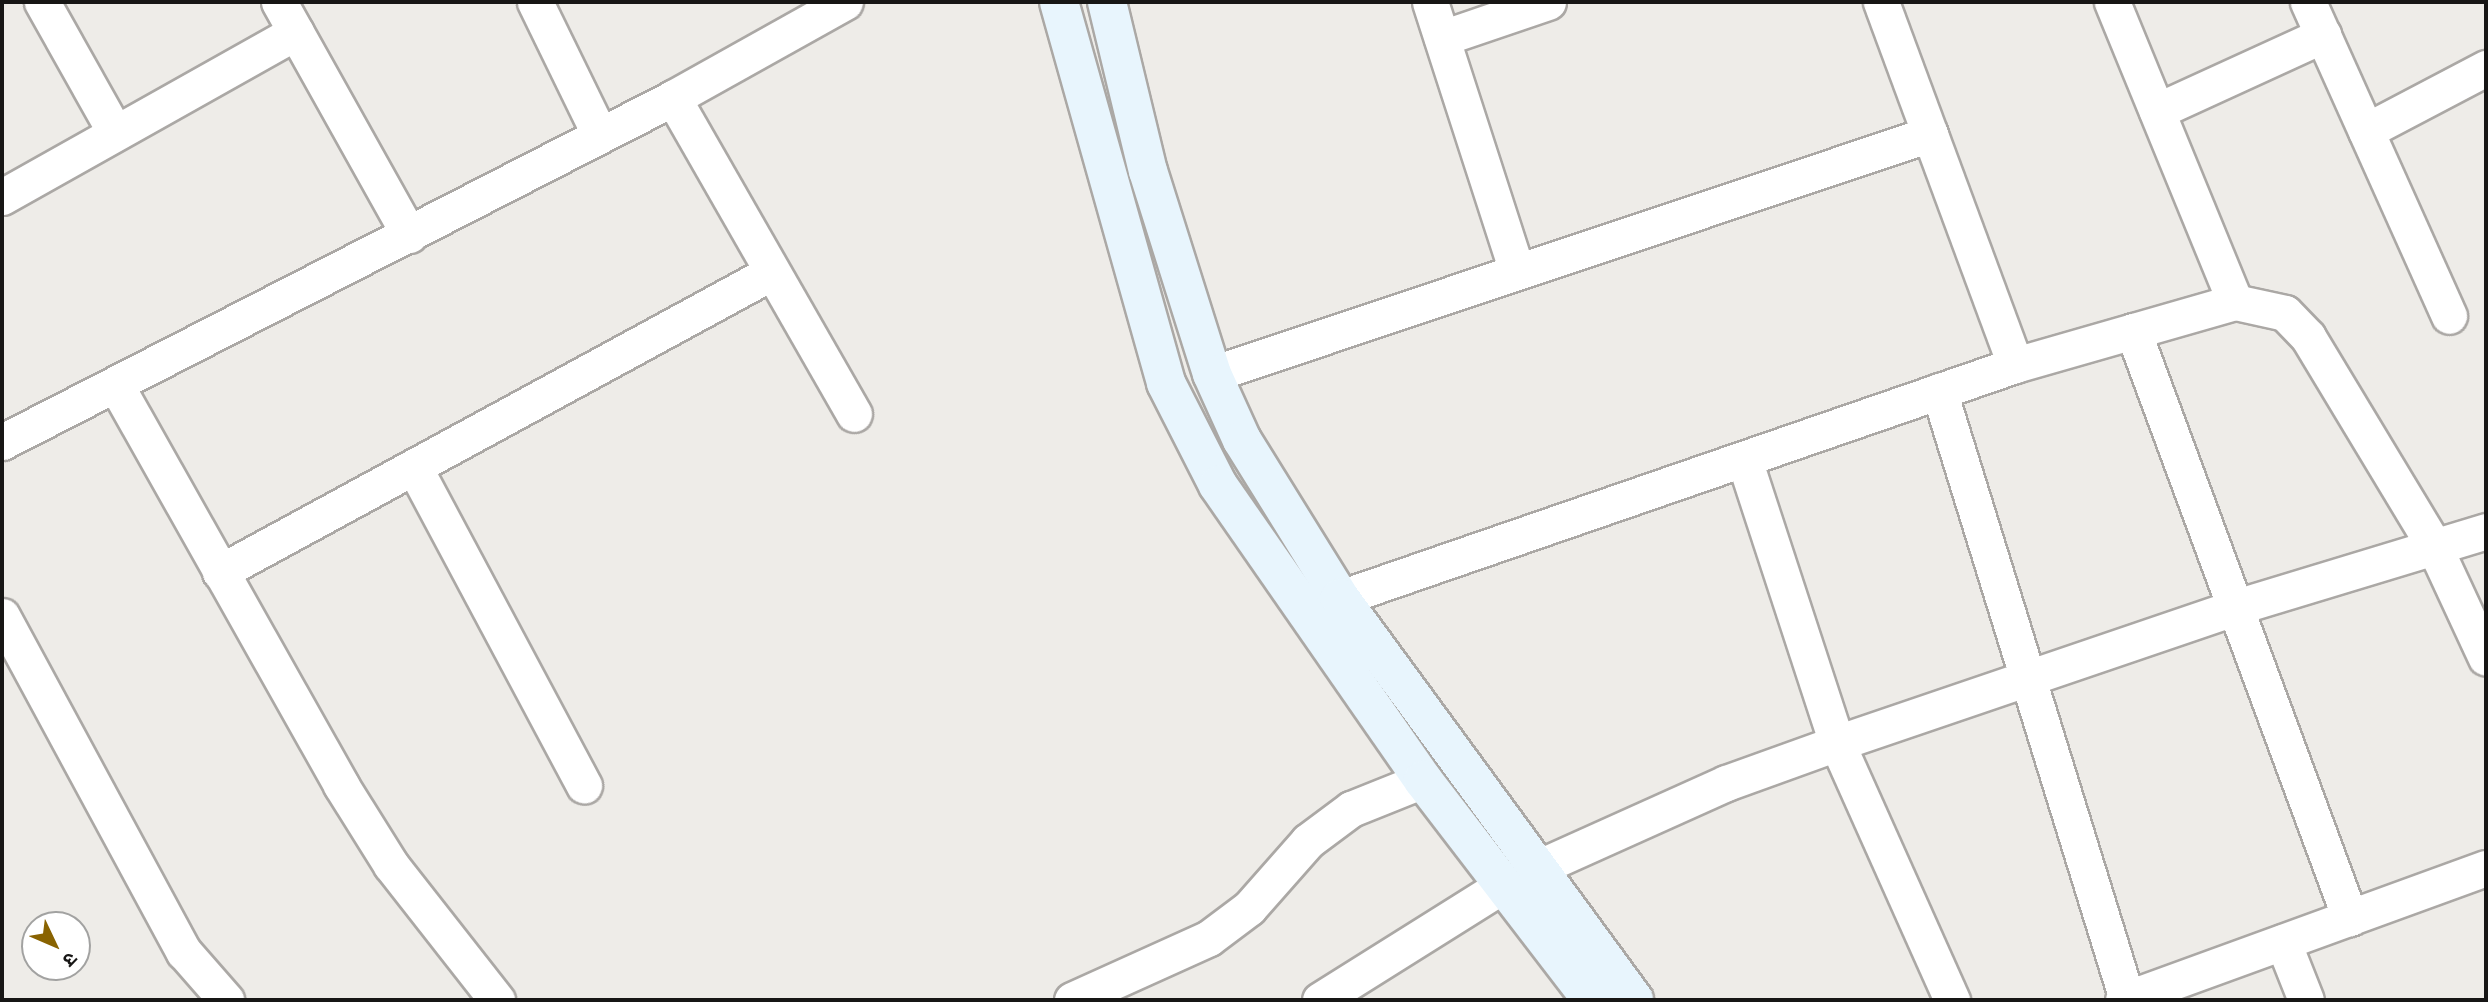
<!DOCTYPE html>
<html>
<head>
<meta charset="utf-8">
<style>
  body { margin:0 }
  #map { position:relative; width:2488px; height:1002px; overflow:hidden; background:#eeece8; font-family:"Crimson Pro","Noto Sans Devanagari",serif }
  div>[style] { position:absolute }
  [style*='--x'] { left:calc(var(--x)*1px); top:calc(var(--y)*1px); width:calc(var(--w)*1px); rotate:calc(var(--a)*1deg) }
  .roads { filter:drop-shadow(2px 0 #aba8a5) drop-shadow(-2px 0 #aba8a5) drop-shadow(0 2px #aba8a5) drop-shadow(0 -2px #aba8a5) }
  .street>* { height:35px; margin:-17.5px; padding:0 17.5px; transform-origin:17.5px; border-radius:17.5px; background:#fff }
  .secondary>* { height:38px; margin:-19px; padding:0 19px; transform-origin:19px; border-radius:19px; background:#e8f5fd }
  span { translate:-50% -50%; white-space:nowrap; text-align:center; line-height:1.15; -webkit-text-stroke:6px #fff; paint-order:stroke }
  .frame { position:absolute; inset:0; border:4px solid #171615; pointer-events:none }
  .north { position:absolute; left:21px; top:911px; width:70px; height:70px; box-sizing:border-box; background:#fff; border:2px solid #a2a2a1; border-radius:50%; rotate:134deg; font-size:19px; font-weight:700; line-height:28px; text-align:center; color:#171615 }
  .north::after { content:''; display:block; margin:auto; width:24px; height:32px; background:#896301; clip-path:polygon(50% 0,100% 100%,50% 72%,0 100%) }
</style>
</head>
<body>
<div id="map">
  <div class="roads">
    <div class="street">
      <div style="--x:42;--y:2;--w:149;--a:60.7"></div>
      <div style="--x:279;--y:2;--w:267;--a:60.8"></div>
      <div style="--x:535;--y:2;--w:148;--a:64"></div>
      <div style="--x:1430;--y:2;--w:283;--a:72.1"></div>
      <div style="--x:1881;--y:2;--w:387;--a:69.7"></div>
      <div style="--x:2112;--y:2;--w:324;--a:67.7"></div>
      <div style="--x:2308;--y:2;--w:344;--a:65.8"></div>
      <div style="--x:1442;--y:38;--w:112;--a:-18.8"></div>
      <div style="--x:673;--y:98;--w:364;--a:60.2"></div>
      <div style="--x:2157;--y:111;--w:183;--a:-24.6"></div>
      <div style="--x:2366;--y:131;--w:136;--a:-27.7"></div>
      <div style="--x:2;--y:197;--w:337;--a:-29.3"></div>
      <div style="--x:2133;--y:331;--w:626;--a:69.71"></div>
      <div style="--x:1212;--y:374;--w:757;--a:-18.48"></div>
      <div style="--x:117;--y:387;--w:457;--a:60.6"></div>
      <div style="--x:341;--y:785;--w:94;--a:58"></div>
      <div style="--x:391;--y:865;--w:172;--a:51.9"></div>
      <div style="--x:1939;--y:391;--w:636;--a:72.82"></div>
      <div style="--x:2;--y:442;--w:754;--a:-27.14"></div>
      <div style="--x:673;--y:98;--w:197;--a:-29.2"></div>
      <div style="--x:1744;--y:459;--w:299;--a:71.9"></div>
      <div style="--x:1837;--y:743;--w:282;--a:65.9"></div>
      <div style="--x:414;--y:467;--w:361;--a:61.9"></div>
      <div style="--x:220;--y:572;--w:628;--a:-28.52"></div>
      <div style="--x:1340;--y:598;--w:714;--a:-19.04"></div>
      <div style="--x:2015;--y:365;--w:229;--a:-16"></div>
      <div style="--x:2235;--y:302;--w:51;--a:12.4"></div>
      <div style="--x:2285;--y:313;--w:33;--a:46"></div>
      <div style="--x:2308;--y:337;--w:244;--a:58.9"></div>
      <div style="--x:2434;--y:546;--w:123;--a:65.1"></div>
      <div style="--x:2;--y:616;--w:382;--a:61.6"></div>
      <div style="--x:184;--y:952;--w:64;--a:48.8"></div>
      <div style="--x:1537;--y:868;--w:207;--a:-24.2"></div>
      <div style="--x:1726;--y:783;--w:118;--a:-19.8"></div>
      <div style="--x:1837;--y:743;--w:418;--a:-18.8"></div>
      <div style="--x:2233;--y:608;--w:264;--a:-16.9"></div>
      <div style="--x:2283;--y:942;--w:62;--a:68.4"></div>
      <div style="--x:1072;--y:1000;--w:150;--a:-24.3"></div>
      <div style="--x:1209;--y:938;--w:50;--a:-36.9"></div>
      <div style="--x:1249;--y:908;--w:89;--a:-48.6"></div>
      <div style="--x:1308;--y:841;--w:54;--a:-36.7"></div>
      <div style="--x:1351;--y:809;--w:78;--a:-21.9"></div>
      <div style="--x:1320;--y:1000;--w:215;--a:-32.1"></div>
      <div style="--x:2123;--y:1000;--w:386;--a:-20"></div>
    </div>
    <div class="secondary">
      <div style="--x:1059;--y:2;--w:396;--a:74.3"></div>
      <div style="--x:1166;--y:383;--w:114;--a:63"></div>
      <div style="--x:1218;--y:485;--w:359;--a:55.2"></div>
      <div style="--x:1423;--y:780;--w:277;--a:52.5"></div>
      <div style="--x:1107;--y:2;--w:174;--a:76.4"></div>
      <div style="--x:1148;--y:171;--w:213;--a:72.5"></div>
      <div style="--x:1212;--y:374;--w:72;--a:65.6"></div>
      <div style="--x:1242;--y:440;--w:186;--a:58.2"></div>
      <div style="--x:1340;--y:598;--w:498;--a:53.8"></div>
    </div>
  </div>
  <div class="frame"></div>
  <div class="north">उ</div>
</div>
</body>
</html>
